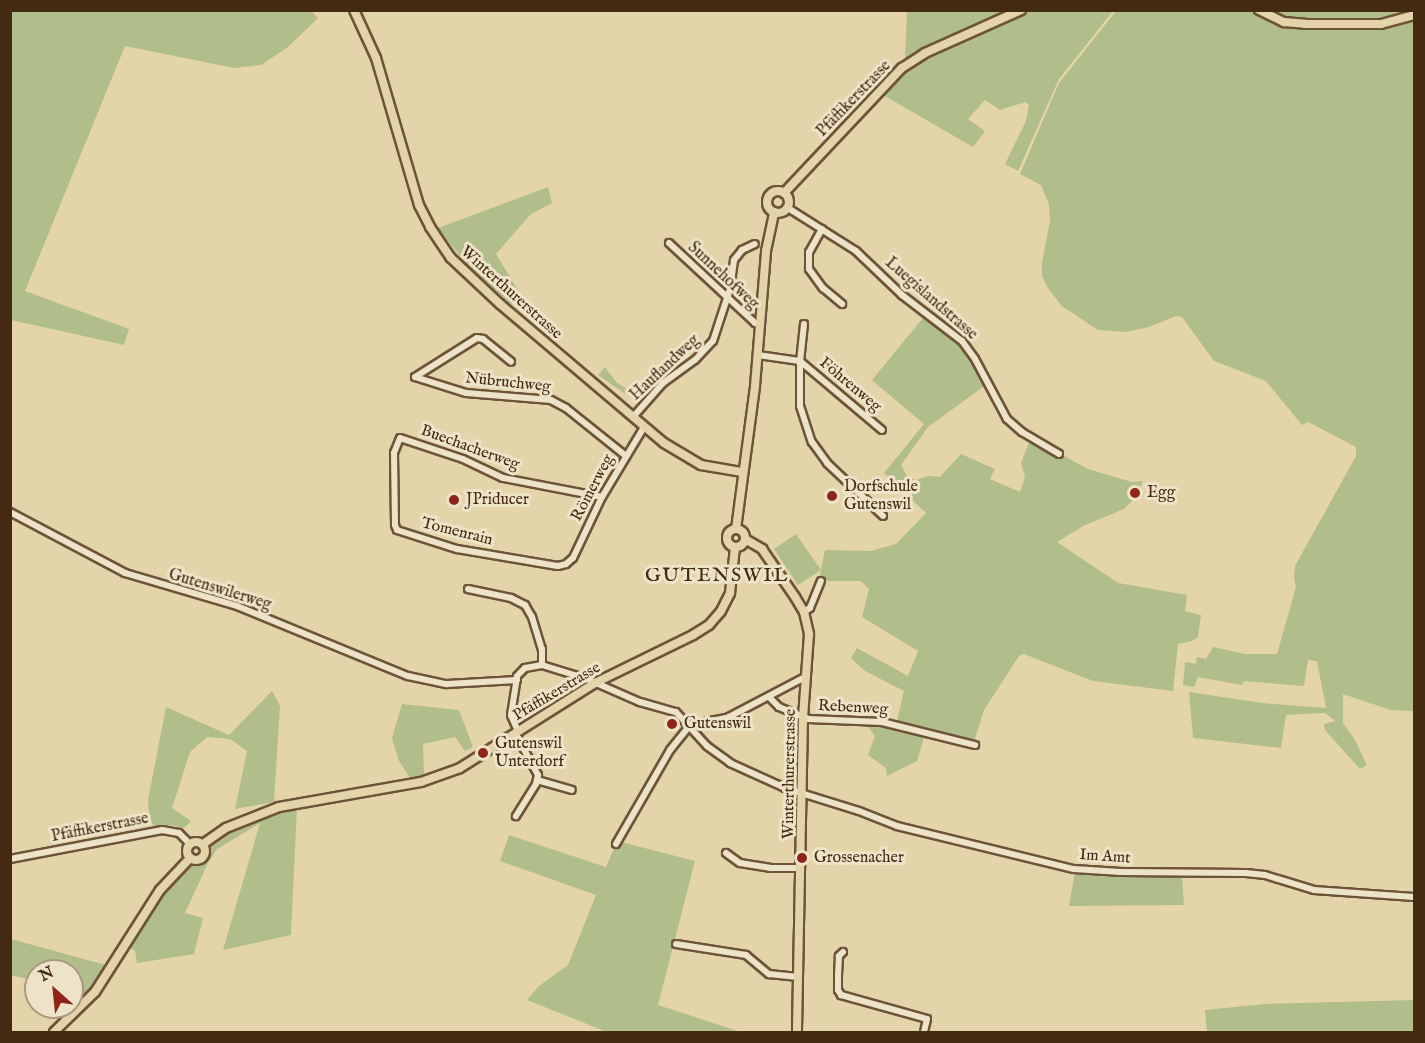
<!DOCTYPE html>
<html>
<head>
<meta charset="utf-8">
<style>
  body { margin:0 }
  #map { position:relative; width:1425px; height:1043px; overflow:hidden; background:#e4d4aa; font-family:"IM FELL English",serif }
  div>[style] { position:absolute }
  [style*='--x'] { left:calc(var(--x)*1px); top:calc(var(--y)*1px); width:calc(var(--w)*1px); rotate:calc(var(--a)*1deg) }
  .green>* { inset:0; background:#b1bd8a }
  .roads { filter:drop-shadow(2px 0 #6d5438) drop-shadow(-2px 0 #6d5438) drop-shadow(0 2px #6d5438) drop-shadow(0 -2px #6d5438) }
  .minor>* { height:6px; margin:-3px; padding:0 3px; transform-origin:3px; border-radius:3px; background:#ede3c8 }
  .major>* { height:8px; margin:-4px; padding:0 4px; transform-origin:4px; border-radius:4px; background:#e4d4aa }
  .major>.ring { margin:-4px; padding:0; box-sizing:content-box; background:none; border:8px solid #e4d4aa; border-radius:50% }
  .dots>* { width:16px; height:16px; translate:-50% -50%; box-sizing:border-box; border:3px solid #ede3c8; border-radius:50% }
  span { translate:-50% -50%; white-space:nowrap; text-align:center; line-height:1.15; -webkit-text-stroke:6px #ede3c8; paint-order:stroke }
  .street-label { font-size:16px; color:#452a12 }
  .poi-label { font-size:16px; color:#452a12 }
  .left { translate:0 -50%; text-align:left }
  .quarter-label { font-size:20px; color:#452a12; letter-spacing:1.5px }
  .frame { position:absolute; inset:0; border:12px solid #452a12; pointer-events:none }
  .north { position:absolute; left:24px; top:959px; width:60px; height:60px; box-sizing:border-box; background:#ede3c8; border:2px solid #aa997f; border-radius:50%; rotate:333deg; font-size:16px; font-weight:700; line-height:24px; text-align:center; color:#452a12 }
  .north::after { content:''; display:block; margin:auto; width:21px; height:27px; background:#8f2418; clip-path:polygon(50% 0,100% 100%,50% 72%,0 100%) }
</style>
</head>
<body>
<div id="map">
  <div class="green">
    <div style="clip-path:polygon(11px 10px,311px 10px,318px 18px,288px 47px,261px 65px,234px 68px,125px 46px,25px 291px,129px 329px,124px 345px,11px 320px)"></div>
    <div style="clip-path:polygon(907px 11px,907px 10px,1009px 11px,905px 59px)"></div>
    <div style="clip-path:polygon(1030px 11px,1113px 11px,1059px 79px,1018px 171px,1005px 164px,1026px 121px,1029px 105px,1025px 102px,1000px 110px,985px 100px,968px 119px,985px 131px,973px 147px,883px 95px,906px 70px,926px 57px)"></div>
    <div style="clip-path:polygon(1116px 11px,1414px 11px,1414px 711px,1391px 710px,1343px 694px,1343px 723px,1355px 740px,1367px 765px,1360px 769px,1325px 730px,1324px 724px,1335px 721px,1325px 713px,1286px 715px,1281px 748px,1193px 738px,1189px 692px,1262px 703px,1326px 708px,1317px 661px,1308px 660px,1304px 686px,1244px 681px,1242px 685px,1198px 677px,1194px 687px,1183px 685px,1185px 662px,1196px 664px,1197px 657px,1206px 659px,1213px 647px,1245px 654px,1277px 654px,1296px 587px,1294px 577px,1295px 566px,1356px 456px,1356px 447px,1308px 422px,1302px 425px,1266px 381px,1214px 361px,1182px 317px,1176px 316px,1149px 327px,1125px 332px,1098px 330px,1062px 306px,1049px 290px,1042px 276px,1042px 263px,1050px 221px,1049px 204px,1041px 185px,1020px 174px,1059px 83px)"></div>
    <div style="clip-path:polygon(548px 187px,552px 203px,531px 214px,496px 254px,519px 292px,511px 304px,470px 268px,438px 228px)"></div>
    <div style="clip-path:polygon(923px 318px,959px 343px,987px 384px,928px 427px,901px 465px,908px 478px,916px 480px,928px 476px,940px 477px,961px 454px,995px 469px,990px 479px,1020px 492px,1025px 477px,1021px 463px,1031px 438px,1088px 469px,1132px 482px,1143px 481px,1137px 496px,1124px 509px,1083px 526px,1057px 542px,1118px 583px,1187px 595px,1185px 611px,1201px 615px,1198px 637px,1192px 641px,1178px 644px,1173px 691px,1093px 681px,1024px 654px,1019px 656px,984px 710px,974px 742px,925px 734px,917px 761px,887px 776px,886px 768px,868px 755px,875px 736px,868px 726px,897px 721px,904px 691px,865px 671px,851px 658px,857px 648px,908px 676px,918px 651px,862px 617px,869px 589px,861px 581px,819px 581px,821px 570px,798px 585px,774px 549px,796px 534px,821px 570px,825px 550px,871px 551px,896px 544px,926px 513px,884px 473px,924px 424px,872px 380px)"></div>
    <div style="clip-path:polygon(605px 367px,616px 382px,630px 391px,627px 395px,598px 375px)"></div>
    <div style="clip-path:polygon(272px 691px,280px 706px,274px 802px,235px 809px,247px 751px,230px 739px,207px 737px,190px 752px,172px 808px,191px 821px,184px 828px,171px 825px,154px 827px,149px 816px,148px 800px,166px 707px,229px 735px)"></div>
    <div style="clip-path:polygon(402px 704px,459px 710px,473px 747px,465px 751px,455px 737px,423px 744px,424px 776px,411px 779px,399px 761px,392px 738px)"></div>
    <div style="clip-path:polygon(297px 807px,291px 935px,223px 950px,260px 823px,217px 849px,208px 863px,185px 913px,203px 918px,194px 954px,137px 963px,135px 951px,129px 947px,158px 899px,185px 867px,206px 860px,212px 842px,219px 837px,281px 810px)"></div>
    <div style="clip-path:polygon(509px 835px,606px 867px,616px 844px,621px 842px,695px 861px,658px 1005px,741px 1032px,607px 1032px,527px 1000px,539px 986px,568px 965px,596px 895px,500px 861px)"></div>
    <div style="clip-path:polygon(1075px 872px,1182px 877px,1184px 905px,1069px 906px)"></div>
    <div style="clip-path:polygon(11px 939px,109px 966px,89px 994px,72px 990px,72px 971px,36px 971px,36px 981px,11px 975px)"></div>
    <div style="clip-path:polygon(1414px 1000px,1414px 1032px,1207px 1032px,1205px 1010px,1264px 1004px)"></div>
  </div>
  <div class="roads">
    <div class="minor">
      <div style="--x:788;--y:208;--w:80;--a:32.3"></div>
      <div style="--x:856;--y:251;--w:64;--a:43.7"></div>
      <div style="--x:902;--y:295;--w:76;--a:37.5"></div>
      <div style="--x:962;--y:341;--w:22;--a:54"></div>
      <div style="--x:975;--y:359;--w:68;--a:61.9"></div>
      <div style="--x:1007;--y:419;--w:20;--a:41"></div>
      <div style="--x:1022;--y:432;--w:43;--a:30.7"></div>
      <div style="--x:822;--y:229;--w:26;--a:119"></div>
      <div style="--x:809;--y:252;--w:17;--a:90"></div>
      <div style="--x:809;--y:269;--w:24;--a:54"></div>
      <div style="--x:823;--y:288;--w:25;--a:40"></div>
      <div style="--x:669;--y:243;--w:117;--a:42.9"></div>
      <div style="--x:755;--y:323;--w:6;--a:18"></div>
      <div style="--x:804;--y:324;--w:37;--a:96"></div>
      <div style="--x:800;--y:361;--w:107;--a:40.1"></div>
      <div style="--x:758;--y:355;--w:42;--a:8.1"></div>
      <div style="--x:800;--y:361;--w:45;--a:90"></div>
      <div style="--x:800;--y:406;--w:38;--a:72"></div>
      <div style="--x:812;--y:442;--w:26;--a:54"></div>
      <div style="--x:827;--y:463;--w:77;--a:43.4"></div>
      <div style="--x:415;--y:377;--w:53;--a:17.4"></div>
      <div style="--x:466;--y:393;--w:85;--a:4.7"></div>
      <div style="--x:551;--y:400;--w:17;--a:28"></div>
      <div style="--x:566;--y:408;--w:77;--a:38.7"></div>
      <div style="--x:415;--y:377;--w:73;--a:-32.2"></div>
      <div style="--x:477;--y:338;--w:6;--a:9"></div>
      <div style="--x:483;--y:339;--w:36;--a:39"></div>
      <div style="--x:633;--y:417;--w:45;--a:-48.6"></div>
      <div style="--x:663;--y:383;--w:39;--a:-36"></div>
      <div style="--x:695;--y:360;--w:26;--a:-47"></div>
      <div style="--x:713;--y:341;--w:55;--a:-71.9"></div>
      <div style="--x:730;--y:289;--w:29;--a:-82"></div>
      <div style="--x:734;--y:260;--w:13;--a:-51"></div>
      <div style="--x:742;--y:250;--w:14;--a:-25"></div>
      <div style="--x:602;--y:497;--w:101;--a:-169.1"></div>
      <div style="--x:503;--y:478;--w:44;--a:-154.6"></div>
      <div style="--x:463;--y:459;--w:66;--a:-161.6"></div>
      <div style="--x:400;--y:438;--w:16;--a:112"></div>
      <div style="--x:394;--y:453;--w:72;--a:89.2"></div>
      <div style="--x:395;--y:525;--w:5;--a:68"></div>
      <div style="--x:397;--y:530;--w:63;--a:17.6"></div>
      <div style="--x:457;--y:549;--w:102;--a:9.6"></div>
      <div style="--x:558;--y:566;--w:8;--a:-14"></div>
      <div style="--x:566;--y:564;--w:9;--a:-41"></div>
      <div style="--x:573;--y:558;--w:68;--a:-64.6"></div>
      <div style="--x:602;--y:497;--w:82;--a:-59"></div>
      <div style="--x:10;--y:512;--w:130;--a:27.9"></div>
      <div style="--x:125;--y:573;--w:117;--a:16.4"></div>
      <div style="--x:237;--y:606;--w:185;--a:22.3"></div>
      <div style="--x:408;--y:676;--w:40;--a:12"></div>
      <div style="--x:447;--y:684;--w:70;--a:-3.3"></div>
      <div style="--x:468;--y:589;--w:44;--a:11.8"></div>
      <div style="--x:511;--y:598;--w:16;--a:27"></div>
      <div style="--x:525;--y:605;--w:14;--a:60"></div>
      <div style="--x:532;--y:617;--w:34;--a:73"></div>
      <div style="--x:542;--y:649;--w:16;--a:90"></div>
      <div style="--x:804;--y:612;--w:7;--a:-34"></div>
      <div style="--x:810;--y:608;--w:29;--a:-68"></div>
      <div style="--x:769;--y:697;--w:14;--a:45"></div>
      <div style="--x:779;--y:707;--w:31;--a:22"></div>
      <div style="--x:808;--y:719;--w:74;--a:2.3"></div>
      <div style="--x:882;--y:722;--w:96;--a:13.9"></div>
      <div style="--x:690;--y:725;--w:38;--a:-11"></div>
      <div style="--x:727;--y:718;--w:90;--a:-27.7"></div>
      <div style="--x:518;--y:731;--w:17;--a:-114"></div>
      <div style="--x:511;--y:715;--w:39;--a:-81"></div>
      <div style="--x:517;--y:676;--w:11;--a:-45"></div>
      <div style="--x:525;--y:668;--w:17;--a:-10"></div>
      <div style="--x:542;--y:665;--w:47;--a:17.3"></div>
      <div style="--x:587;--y:679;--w:58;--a:23.5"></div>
      <div style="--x:640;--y:702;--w:37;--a:16"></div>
      <div style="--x:676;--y:712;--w:46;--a:47.6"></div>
      <div style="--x:707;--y:746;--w:29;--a:36"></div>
      <div style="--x:730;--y:763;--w:60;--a:24.4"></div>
      <div style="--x:785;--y:788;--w:77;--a:17.3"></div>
      <div style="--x:859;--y:811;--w:41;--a:21.5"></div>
      <div style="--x:897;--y:826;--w:182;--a:13.7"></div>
      <div style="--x:1074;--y:869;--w:47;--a:3.7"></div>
      <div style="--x:1121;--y:872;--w:125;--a:0.5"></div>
      <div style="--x:1246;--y:873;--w:19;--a:6"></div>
      <div style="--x:1265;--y:875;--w:51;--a:17"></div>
      <div style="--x:1314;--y:890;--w:100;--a:4"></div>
      <div style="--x:515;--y:733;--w:48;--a:61.3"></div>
      <div style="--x:538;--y:775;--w:9;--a:103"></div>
      <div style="--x:536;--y:784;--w:38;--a:122"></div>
      <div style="--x:537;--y:780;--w:36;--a:16"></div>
      <div style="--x:616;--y:844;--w:108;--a:-60.1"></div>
      <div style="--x:670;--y:750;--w:32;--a:-51"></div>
      <div style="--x:726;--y:853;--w:17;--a:36"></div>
      <div style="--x:740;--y:863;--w:30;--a:9"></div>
      <div style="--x:770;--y:868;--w:31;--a:0"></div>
      <div style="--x:10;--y:859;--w:155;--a:-10.8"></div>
      <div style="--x:162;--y:830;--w:17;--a:10"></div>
      <div style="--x:179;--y:833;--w:16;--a:45"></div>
      <div style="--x:676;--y:944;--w:71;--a:8.9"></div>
      <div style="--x:746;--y:955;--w:30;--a:40"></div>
      <div style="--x:769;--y:974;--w:29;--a:6"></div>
      <div style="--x:843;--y:952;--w:6;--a:135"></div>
      <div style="--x:839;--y:956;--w:19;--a:93"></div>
      <div style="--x:838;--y:975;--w:15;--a:90"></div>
      <div style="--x:838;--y:990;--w:6;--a:59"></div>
      <div style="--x:841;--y:995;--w:89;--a:15.6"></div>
      <div style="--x:927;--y:1019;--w:13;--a:103"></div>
    </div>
    <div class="major">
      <div style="--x:354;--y:10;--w:53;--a:65.4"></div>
      <div style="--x:376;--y:58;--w:153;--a:73.7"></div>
      <div style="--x:419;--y:205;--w:25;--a:63"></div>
      <div style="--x:430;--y:227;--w:37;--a:56"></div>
      <div style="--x:451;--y:258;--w:67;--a:43.2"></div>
      <div style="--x:500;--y:304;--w:215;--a:40.3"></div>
      <div style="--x:664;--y:443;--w:43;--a:30.7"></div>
      <div style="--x:701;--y:465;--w:42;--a:9.7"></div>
      <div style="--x:1259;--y:10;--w:28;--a:26"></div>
      <div style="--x:1284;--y:22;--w:21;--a:5"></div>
      <div style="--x:1305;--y:24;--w:76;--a:0"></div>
      <div style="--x:1381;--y:24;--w:34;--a:-15"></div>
      <div class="ring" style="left:767px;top:191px;width:14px;height:14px"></div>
      <div style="--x:784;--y:193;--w:172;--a:-46.7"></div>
      <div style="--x:902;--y:68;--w:27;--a:-33"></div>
      <div style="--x:925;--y:53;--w:105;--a:-24.1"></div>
      <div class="ring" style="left:727px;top:529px;width:10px;height:10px"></div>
      <div style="--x:736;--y:529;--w:144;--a:-82.4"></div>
      <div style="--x:755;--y:386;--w:135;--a:-85.3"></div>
      <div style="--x:766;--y:251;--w:40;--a:-78"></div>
      <div style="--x:745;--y:539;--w:20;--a:30"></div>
      <div style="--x:762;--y:549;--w:58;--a:55.5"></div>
      <div style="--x:795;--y:597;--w:17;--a:59"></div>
      <div style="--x:804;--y:612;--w:23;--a:77"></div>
      <div style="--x:809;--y:634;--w:83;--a:94.1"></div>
      <div style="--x:803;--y:717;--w:315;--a:91.1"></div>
      <div class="ring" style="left:187px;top:842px;width:10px;height:10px"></div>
      <div style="--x:203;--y:844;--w:28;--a:-35"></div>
      <div style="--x:226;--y:828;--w:57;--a:-21.6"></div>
      <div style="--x:279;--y:807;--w:144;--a:-10"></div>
      <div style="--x:421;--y:782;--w:41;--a:-19.7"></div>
      <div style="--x:460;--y:768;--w:160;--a:-32.2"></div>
      <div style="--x:595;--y:683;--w:109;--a:-26.1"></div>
      <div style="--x:693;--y:635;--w:19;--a:-32"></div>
      <div style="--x:709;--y:625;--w:18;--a:-49"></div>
      <div style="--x:721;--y:611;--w:20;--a:-63"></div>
      <div style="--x:730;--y:593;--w:45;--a:-83.7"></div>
      <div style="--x:54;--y:1032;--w:57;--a:-44.3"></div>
      <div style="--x:95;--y:992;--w:121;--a:-57.5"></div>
      <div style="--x:160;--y:890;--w:44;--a:-46.8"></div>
    </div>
  </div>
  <div class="dots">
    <div style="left:1135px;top:493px;background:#8f2418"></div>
    <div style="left:832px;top:496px;background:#8f2418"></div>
    <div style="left:454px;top:500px;background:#8f2418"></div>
    <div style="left:672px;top:724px;background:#8f2418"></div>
    <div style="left:483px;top:753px;background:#8f2418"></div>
    <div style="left:802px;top:858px;background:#8f2418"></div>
  </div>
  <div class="street-label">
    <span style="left:854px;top:99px;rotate:-46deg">Pfäffikerstrasse</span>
    <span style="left:723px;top:276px;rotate:43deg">Sunnehofweg</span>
    <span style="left:511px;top:293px;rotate:42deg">Winterthurerstrasse</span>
    <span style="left:931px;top:299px;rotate:41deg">Luegislandstrasse</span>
    <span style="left:665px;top:368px;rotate:-43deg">Hauflandweg</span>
    <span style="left:508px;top:383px;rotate:6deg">Nübruchweg</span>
    <span style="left:850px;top:385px;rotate:40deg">Föhrenweg</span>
    <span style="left:470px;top:448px;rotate:20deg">Buechacherweg</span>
    <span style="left:593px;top:488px;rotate:-62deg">Römerweg</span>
    <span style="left:457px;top:532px;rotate:14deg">Tomenrain</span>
    <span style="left:220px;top:590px;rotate:17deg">Gutenswilerweg</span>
    <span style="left:557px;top:692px;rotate:-31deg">Pfäffikerstrasse</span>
    <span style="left:853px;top:708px;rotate:3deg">Rebenweg</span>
    <span style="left:790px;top:774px;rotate:-89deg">Winterthurerstrasse</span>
    <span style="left:100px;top:828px;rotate:-11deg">Pfäffikerstrasse</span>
    <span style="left:1105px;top:857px;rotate:4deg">Im Amt</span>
  </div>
  <div class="poi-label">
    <span class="left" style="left:844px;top:496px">Dorfschule<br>Gutenswil</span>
    <span class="left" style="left:1147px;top:493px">Egg</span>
    <span class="left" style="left:466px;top:500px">JPriducer</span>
    <span class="left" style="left:684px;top:724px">Gutenswil</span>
    <span class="left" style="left:495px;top:753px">Gutenswil<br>Unterdorf</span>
    <span class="left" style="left:814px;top:858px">Grossenacher</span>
  </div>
  <div class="quarter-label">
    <span style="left:717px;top:575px">GUTENSWIL</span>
  </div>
  <div class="frame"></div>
  <div class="north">N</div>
</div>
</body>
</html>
